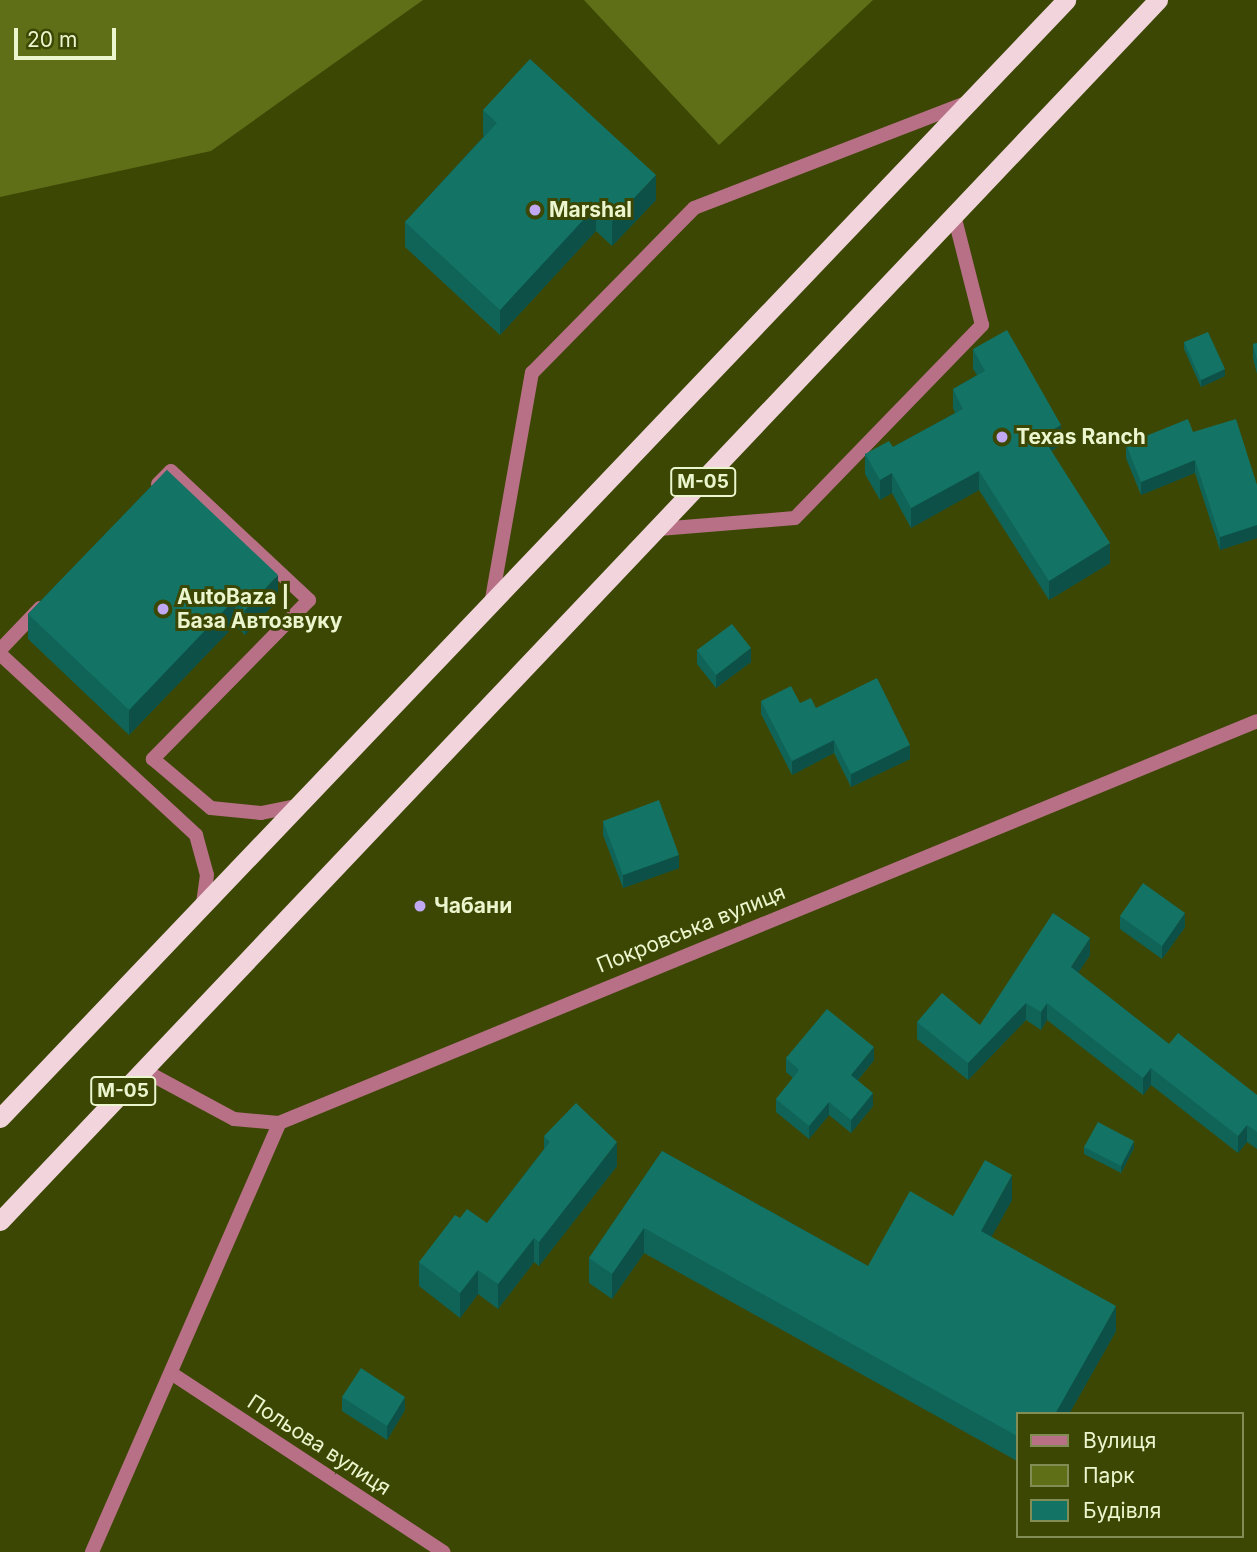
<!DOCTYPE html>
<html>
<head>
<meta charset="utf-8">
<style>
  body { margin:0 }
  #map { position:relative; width:1257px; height:1552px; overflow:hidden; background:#3c4704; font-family:Inter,sans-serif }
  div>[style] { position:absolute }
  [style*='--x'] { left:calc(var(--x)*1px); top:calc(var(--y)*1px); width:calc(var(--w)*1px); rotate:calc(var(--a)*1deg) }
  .green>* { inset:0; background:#5f6f18 }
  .service>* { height:14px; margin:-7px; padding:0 7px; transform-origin:7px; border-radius:7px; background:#b87087 }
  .minor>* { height:14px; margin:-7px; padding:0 7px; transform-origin:7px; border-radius:7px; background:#b87087 }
  .tertiary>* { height:14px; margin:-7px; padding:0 7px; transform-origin:7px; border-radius:7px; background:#b87087 }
  .trunk>* { height:19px; margin:-9.5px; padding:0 9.5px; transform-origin:9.5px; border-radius:9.5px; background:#f2d4dc }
  .wall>* { inset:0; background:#106357 }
  .shaded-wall>* { inset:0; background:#0d5047 }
  .building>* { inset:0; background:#137365 }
  .dots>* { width:19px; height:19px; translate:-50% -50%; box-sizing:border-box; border:4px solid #3c4704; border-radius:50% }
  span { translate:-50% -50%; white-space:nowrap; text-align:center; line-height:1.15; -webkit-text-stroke:6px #3c4704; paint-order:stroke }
  .shield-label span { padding:2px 5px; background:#3c4704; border:2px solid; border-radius:5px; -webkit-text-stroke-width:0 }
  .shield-label { font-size:19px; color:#ebf6ce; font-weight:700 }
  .poi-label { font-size:21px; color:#ebf6ce; font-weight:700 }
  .left { translate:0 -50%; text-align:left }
  .street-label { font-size:21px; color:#ebf6ce }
  .legend { position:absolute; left:1016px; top:1412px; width:228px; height:126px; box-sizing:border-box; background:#3c4704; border:2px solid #828d55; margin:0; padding:9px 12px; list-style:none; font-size:21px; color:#ebf6ce }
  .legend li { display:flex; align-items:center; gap:14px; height:35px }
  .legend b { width:35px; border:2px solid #828d55 }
  .scale { position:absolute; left:14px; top:28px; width:102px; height:32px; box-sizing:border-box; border:4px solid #ebf6ce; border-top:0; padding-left:9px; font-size:21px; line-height:24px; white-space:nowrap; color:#ebf6ce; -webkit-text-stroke:5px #3c4704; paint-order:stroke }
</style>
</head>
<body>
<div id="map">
  <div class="green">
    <div style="clip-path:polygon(0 0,423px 0,211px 151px,0 197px)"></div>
    <div style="clip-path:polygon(584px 0,873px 0,719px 145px)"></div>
  </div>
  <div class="service">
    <div style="--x:158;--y:484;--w:18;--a:-45"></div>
    <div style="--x:171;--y:471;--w:189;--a:43.1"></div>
    <div style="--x:309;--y:600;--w:223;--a:134.5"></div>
    <div style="--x:153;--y:759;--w:76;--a:40.2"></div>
    <div style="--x:211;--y:808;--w:50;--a:5.7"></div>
    <div style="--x:261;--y:813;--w:33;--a:-11"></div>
    <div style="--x:659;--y:529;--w:136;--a:-4.6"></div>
    <div style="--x:795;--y:518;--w:269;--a:-45.9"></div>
    <div style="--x:982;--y:325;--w:114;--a:-104.3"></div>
    <div style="--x:492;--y:599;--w:230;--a:-80"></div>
    <div style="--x:532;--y:373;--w:231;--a:-45.5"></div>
    <div style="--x:694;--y:208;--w:288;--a:-21.1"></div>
    <div style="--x:0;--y:650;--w:58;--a:-46.4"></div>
    <div style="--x:0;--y:654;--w:267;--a:42.7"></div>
    <div style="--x:196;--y:835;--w:41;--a:74.6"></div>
    <div style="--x:207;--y:875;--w:29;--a:98"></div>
  </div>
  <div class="minor">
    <div style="--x:171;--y:1373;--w:326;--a:33.3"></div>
    <div style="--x:92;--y:1552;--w:468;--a:-66.4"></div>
  </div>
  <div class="tertiary">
    <div style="--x:143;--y:1070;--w:103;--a:28.3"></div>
    <div style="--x:234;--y:1119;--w:45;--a:5.1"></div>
    <div style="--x:279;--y:1123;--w:1057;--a:-22.34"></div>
  </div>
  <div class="trunk">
    <div style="--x:0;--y:1118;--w:1545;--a:-46.36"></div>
    <div style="--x:0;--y:1221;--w:1683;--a:-46.52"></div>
  </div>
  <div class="wall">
    <div style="clip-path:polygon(483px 110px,656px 200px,612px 246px,596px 231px,500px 335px,405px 247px,405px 222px,484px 136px,483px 135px)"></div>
    <div style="clip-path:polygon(1184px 342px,1225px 376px,1201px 387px,1184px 349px)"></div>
    <div style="clip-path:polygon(1257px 343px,1257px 374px,1253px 358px,1253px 344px)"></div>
    <div style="clip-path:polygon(973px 349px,1061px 445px,1051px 451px,1110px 563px,1049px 600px,979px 490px,911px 528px,892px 493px,880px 500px,865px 474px,865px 454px,893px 447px,955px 413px,953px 408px,953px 389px,977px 375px,973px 369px)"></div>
    <div style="clip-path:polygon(1193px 432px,1257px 485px,1257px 538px,1220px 550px,1195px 473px,1141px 495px,1126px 458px,1126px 444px)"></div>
    <div style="clip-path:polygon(167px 470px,278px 600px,245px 635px,235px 625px,129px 735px,28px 639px,28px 614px)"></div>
    <div style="clip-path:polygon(697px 650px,751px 662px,716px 688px,697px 664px)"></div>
    <div style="clip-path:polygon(761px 701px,800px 703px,816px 708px,910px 759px,851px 787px,834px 753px,792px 775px,761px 714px)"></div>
    <div style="clip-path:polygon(603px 821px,679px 868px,623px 888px,603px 835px)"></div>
    <div style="clip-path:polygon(1120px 916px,1185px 927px,1162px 959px,1120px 929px)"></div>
    <div style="clip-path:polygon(1090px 955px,1078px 973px,1169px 1044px,1257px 1095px,1257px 1149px,1247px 1142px,1238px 1153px,1151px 1085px,1143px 1095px,1047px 1020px,1041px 1030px,1026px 1020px,968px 1080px,917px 1039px,917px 1022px,980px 1025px)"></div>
    <div style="clip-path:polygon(786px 1058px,874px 1060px,858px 1080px,873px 1106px,851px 1133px,829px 1115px,809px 1139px,776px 1112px,776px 1099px,793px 1078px,786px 1072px)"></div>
    <div style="clip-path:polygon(544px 1136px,617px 1166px,539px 1266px,534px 1262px,498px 1309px,478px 1294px,460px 1318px,419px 1286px,419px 1262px,460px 1218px,487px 1223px,544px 1149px)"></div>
    <div style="clip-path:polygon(1084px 1147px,1134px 1148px,1121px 1173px,1084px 1154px)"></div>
    <div style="clip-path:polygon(662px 1151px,868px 1266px,953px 1216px,1012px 1200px,991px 1237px,1116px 1331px,1069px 1414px,1017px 1414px,1017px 1461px,644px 1253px,612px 1299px,589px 1283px,589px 1258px)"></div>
    <div style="clip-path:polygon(342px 1397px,405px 1410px,387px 1440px,342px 1411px)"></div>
  </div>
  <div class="shaded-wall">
    <div style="clip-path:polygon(656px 175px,656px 200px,612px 246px,612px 221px)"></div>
    <div style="clip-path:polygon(596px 206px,596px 231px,500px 335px,500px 310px)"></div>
    <div style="clip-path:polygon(1225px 369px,1225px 376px,1201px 387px,1201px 380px)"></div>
    <div style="clip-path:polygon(1061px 425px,1061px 445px,1042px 456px,1042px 436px)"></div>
    <div style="clip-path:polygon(1195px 460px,1195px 473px,1141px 495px,1141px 482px)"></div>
    <div style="clip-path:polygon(979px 471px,979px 490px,911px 528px,911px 508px)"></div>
    <div style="clip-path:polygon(892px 473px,892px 493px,880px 500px,880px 480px)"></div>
    <div style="clip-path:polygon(1257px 525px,1257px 538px,1220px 550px,1220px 537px)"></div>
    <div style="clip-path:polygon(1110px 543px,1110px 563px,1049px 600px,1049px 581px)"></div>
    <div style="clip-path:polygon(278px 575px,278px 600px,245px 635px,245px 610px)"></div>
    <div style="clip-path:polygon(235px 599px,235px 625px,129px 735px,129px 710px)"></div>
    <div style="clip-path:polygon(751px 648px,751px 662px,716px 688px,716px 675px)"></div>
    <div style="clip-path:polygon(834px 740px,834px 753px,792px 775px,792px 761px)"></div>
    <div style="clip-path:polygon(910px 745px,910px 759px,851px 787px,851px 774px)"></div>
    <div style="clip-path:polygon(679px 855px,679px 868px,623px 888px,623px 875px)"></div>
    <div style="clip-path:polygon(1185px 913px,1185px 927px,1162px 959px,1162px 946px)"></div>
    <div style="clip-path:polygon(1090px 938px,1090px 955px,1071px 984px,1071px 967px)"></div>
    <div style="clip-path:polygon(1026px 1003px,1026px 1020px,968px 1080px,968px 1063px)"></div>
    <div style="clip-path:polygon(1047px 1003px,1047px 1020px,1041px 1030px,1041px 1012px)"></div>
    <div style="clip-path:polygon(874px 1047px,874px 1060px,851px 1088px,851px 1075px)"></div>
    <div style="clip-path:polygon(1151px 1068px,1151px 1085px,1143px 1095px,1143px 1078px)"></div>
    <div style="clip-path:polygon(873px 1093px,873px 1106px,851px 1133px,851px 1120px)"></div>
    <div style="clip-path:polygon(829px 1102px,829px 1115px,809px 1139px,809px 1126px)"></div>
    <div style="clip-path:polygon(1247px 1125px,1247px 1142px,1238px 1153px,1238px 1136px)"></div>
    <div style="clip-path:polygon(1134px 1141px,1134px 1148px,1121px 1173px,1121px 1166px)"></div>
    <div style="clip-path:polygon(617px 1142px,617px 1166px,539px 1266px,539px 1242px)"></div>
    <div style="clip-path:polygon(1012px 1175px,1012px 1200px,981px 1256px,981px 1231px)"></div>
    <div style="clip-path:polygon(644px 1228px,644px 1253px,612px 1299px,612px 1274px)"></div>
    <div style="clip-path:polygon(534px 1238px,534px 1262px,498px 1309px,498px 1284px)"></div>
    <div style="clip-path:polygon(478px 1270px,478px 1294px,460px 1318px,460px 1293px)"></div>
    <div style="clip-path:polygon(1116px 1306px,1116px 1331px,1069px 1414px,1055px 1414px)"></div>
    <div style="clip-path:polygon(405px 1397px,405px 1410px,387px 1440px,387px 1426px)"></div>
  </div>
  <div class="building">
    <div style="clip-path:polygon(530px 59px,656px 175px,612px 221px,596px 206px,500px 310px,405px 222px,497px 123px,483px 110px)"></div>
    <div style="clip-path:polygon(1007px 330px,1061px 425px,1042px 436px,1110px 543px,1049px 581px,979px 471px,911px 508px,892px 473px,880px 480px,865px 454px,889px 441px,893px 447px,963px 409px,953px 389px,985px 371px,973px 349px)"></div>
    <div style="clip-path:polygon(1208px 332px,1225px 369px,1201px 380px,1184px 342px)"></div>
    <div style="clip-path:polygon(1257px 343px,1257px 360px,1253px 344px)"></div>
    <div style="clip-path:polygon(1188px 419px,1193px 432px,1236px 419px,1257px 485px,1257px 525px,1220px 537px,1195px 460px,1141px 482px,1126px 444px)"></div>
    <div style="clip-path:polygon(167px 470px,278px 575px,245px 610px,235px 599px,129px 710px,28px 614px)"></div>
    <div style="clip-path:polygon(732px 624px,751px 648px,716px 675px,697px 650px)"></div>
    <div style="clip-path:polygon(877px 678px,910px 745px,851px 774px,834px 740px,792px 761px,761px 701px,791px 686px,800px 703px,811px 698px,816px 708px)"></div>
    <div style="clip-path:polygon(659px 800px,679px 855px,623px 875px,603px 821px)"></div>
    <div style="clip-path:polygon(1143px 883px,1185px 913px,1162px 946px,1120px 916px)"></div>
    <div style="clip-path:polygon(1053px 913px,1090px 938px,1071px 967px,1169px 1044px,1178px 1033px,1257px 1095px,1257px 1132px,1247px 1125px,1238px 1136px,1151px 1068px,1143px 1078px,1047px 1003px,1041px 1012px,1026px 1003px,968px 1063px,917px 1022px,942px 993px,980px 1025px)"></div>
    <div style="clip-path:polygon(827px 1009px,874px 1047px,851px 1075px,873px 1093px,851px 1120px,829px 1102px,809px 1126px,776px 1099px,799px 1070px,786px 1058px)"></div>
    <div style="clip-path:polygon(576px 1103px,617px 1142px,539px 1242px,534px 1238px,498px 1284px,478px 1270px,460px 1293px,419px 1262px,455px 1215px,460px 1218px,467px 1209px,487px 1223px,550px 1142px,544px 1136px)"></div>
    <div style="clip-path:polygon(1098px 1122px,1134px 1141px,1121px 1166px,1084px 1147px)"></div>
    <div style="clip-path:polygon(662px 1151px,868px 1266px,910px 1191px,953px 1216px,985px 1160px,1012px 1175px,981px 1231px,1116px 1306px,1055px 1414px,1017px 1414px,1017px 1436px,644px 1228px,612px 1274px,589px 1258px)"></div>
    <div style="clip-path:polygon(361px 1368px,405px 1397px,387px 1426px,342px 1397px)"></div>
  </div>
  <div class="dots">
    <div style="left:535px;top:210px;background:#c1a8f3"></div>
    <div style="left:1002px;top:437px;background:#c1a8f3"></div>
    <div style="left:163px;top:609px;background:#c1a8f3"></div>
    <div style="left:420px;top:906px;background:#c1a8f3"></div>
  </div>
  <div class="shield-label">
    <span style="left:703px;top:482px">М-05</span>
    <span style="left:123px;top:1091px">М-05</span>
  </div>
  <div class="poi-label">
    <span class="left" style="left:549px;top:210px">Marshal</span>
    <span class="left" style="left:1016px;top:437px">Texas Ranch</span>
    <span class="left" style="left:177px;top:609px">AutoBaza |<br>База Автозвуку</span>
    <span class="left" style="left:434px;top:906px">Чабани</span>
  </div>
  <div class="street-label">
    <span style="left:691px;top:929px;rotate:-22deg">Покровська вулиця</span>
    <span style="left:319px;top:1445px;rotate:33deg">Польова вулиця</span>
  </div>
  <ul class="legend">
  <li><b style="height:9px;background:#b87087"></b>Вулиця</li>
  <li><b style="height:19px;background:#5f6f18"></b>Парк</li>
  <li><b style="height:19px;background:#137365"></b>Будівля</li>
  </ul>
  <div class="scale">20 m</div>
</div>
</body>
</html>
